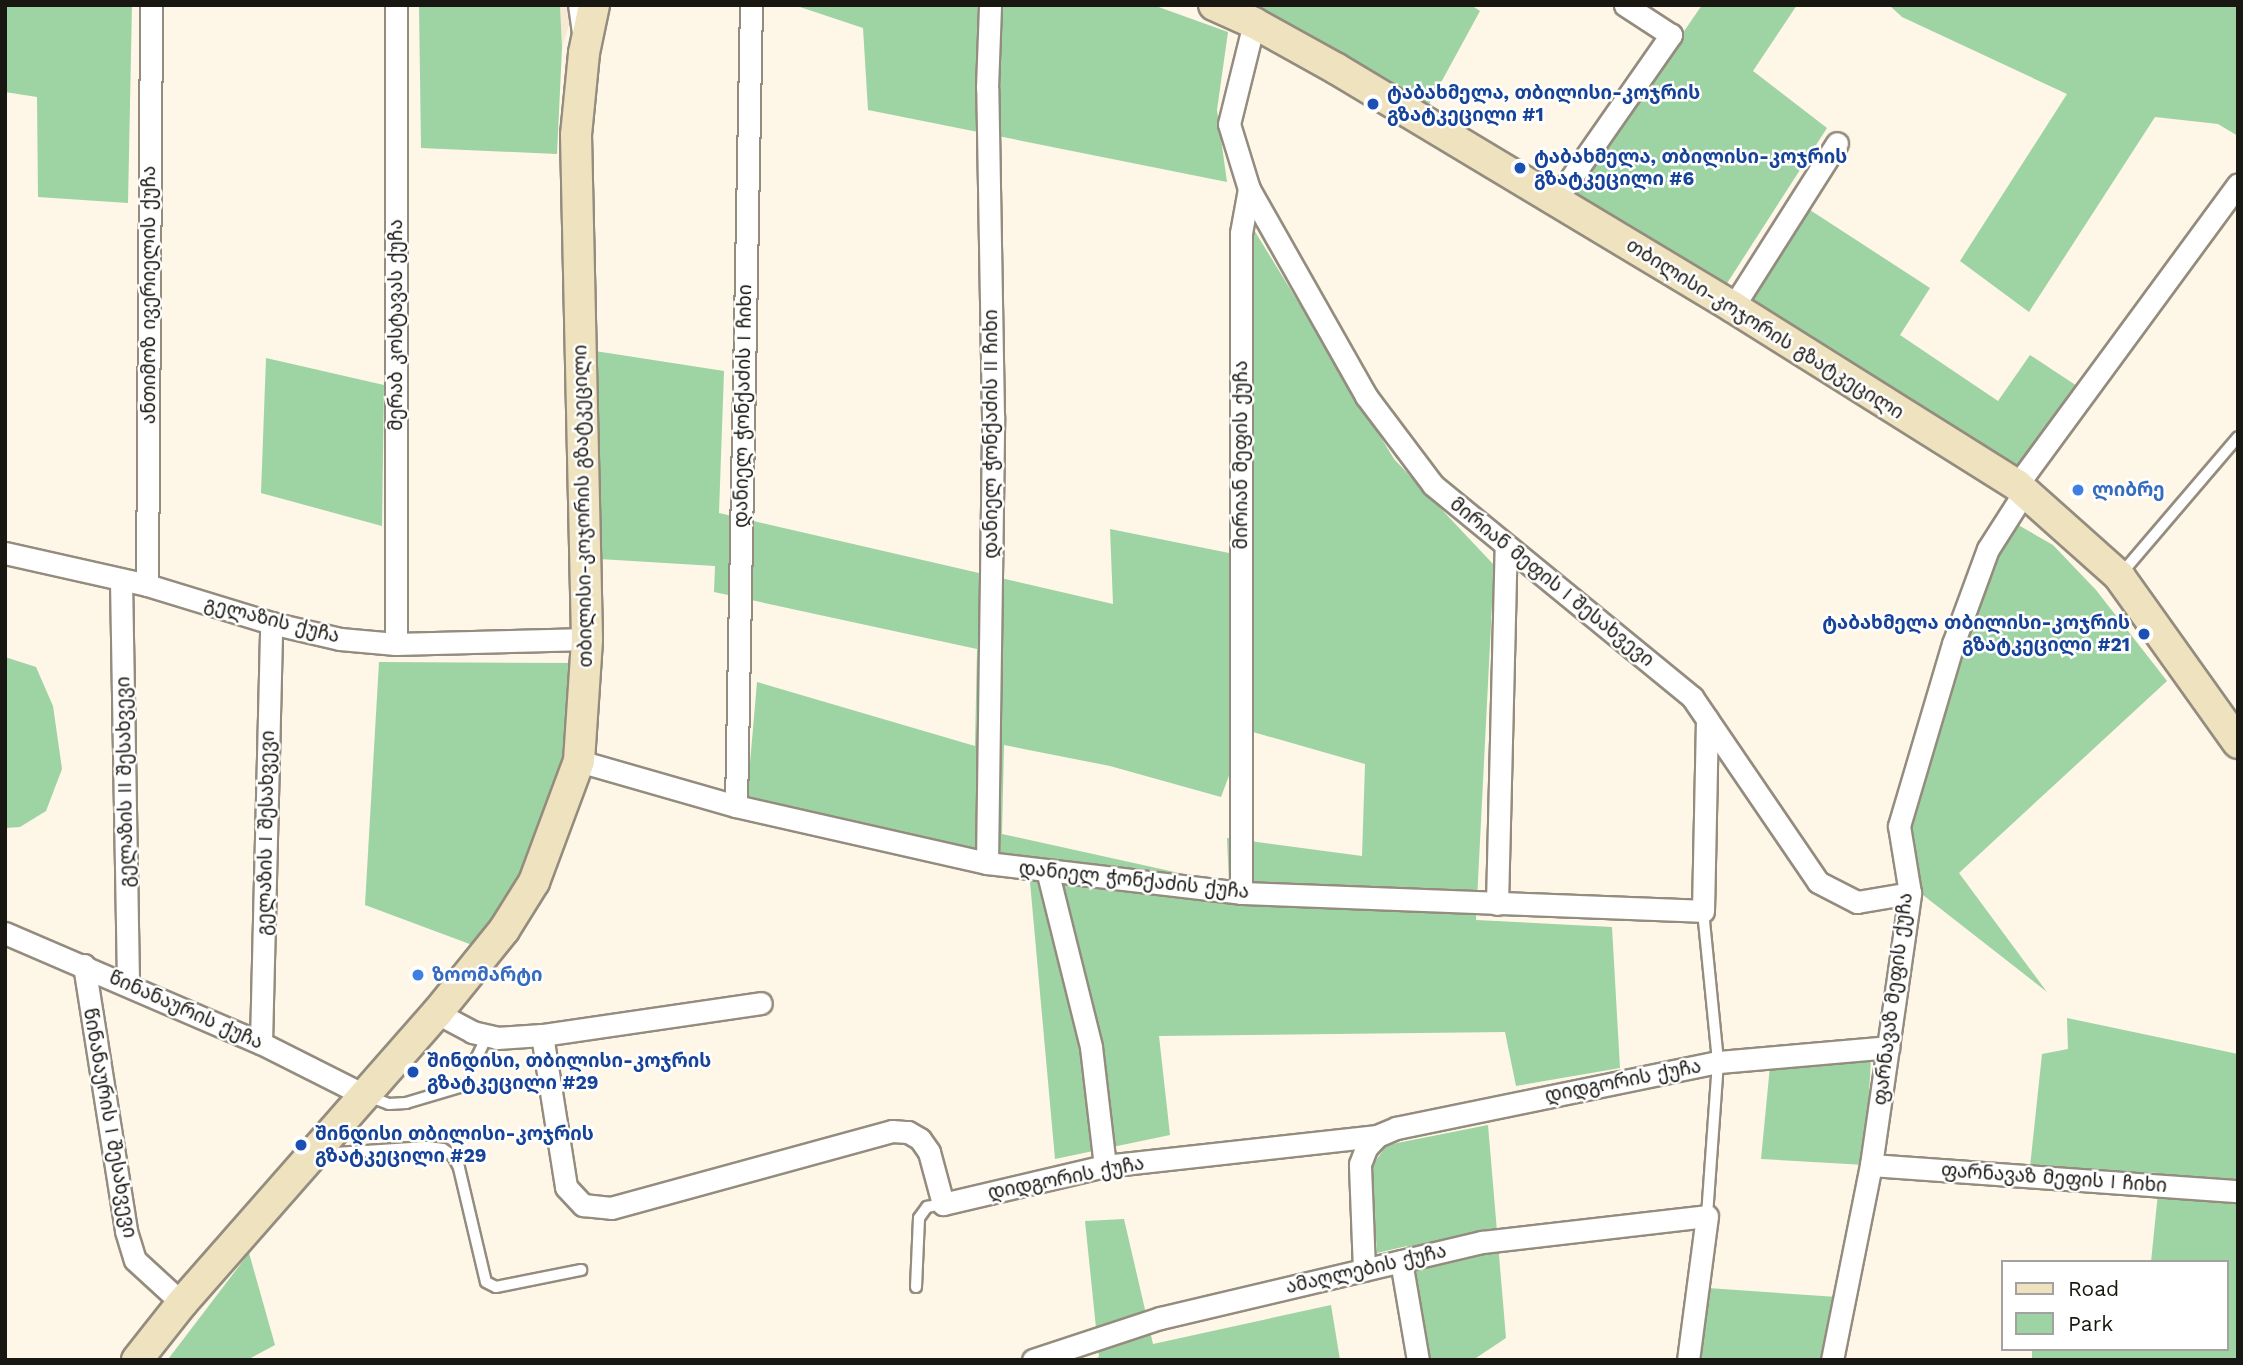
<!DOCTYPE html>
<html>
<head>
<meta charset="utf-8">
<style>
  body { margin:0 }
  #map { position:relative; width:2243px; height:1365px; overflow:hidden; background:#fef6e7; font-family:"Work Sans","Noto Sans Georgian",sans-serif }
  div>[style] { position:absolute }
  [style*='--x'] { left:calc(var(--x)*1px); top:calc(var(--y)*1px); width:calc(var(--w)*1px); rotate:calc(var(--a)*1deg) }
  .built>* { inset:0; background:#f6ead4 }
  .green>* { inset:0; background:#9ed3a3 }
  .roads { filter:drop-shadow(2px 0 #948c7e) drop-shadow(-2px 0 #948c7e) drop-shadow(0 2px #948c7e) drop-shadow(0 -2px #948c7e) }
  .service>* { height:10px; margin:-5px; padding:0 5px; transform-origin:5px; border-radius:5px; background:#fff }
  .minor>* { height:21px; margin:-10.5px; padding:0 10.5px; transform-origin:10.5px; border-radius:10.5px; background:#fff }
  .secondary>* { height:30px; margin:-15px; padding:0 15px; transform-origin:15px; border-radius:15px; background:#efe2bf }
  .dots>* { width:19px; height:19px; translate:-50% -50%; box-sizing:border-box; border:4px solid #fff; border-radius:50% }
  span { translate:-50% -50%; white-space:nowrap; text-align:center; line-height:1.15; -webkit-text-stroke:5px #fff; paint-order:stroke }
  .transit-label { font-size:19px; color:#164399; font-weight:700 }
  .left { translate:0 -50%; text-align:left }
  .right { translate:-100% -50%; text-align:right }
  .street-label { font-size:19px; color:#191711 }
  .shop-label { font-size:19px; color:#366cbe; font-weight:700 }
  .frame { position:absolute; inset:0; border:7px solid #191711; pointer-events:none }
  .legend { position:absolute; left:2001px; top:1260px; width:228px; height:91px; box-sizing:border-box; background:#fff; border:2px solid #a3a2a0; margin:0; padding:9px 12px; list-style:none; font-size:21px; color:#191711 }
  .legend li { display:flex; align-items:center; gap:14px; height:35px }
  .legend b { width:35px; border:2px solid #a3a2a0 }
</style>
</head>
<body>
<div id="map">
  <div class="built">
    <div style="clip-path:polygon(560px 5px,575px 5px,562px 48px)"></div>
  </div>
  <div class="green">
    <div style="clip-path:polygon(5px 5px,132px 5px,128px 203px,38px 197px,37px 97px,5px 92px)"></div>
    <div style="clip-path:polygon(419px 5px,560px 5px,562px 48px,557px 154px,421px 148px)"></div>
    <div style="clip-path:polygon(794px 5px,1153px 5px,1228px 32px,1217px 110px,1227px 182px,868px 110px,863px 28px)"></div>
    <div style="clip-path:polygon(1238px 5px,1471px 5px,1480px 11px,1426px 110px)"></div>
    <div style="clip-path:polygon(1702px 5px,1797px 5px,1753px 71px,1827px 128px,1724px 288px,1569px 199px)"></div>
    <div style="clip-path:polygon(1889px 5px,2238px 5px,2238px 136px,2218px 124px,2155px 117px,2029px 312px,1960px 261px,2067px 94px,1902px 17px)"></div>
    <div style="clip-path:polygon(1810px 210px,1930px 288px,1900px 335px,1998px 401px,2030px 355px,2077px 386px,2015px 474px,1747px 304px)"></div>
    <div style="clip-path:polygon(evenodd,1251px 225px,1394px 459px,1494px 565px,1476px 920px,1612px 927px,1620px 1068px,1516px 1086px,1505px 1032px,1159px 1036px,1170px 1135px,1055px 1159px,1028px 860px,747px 798px,757px 682px,975px 746px,977px 649px,714px 592px,715px 566px,599px 559px,595px 351px,724px 371px,719px 513px,1113px 604px,1110px 529px,1249px 557px,1251px 225px,1246px 730px,1365px 764px,1362px 856px,1227px 838px,1229px 884px,1002px 834px,1004px 745px,1110px 766px,1221px 797px,1246px 730px)"></div>
    <div style="clip-path:polygon(266px 358px,384px 385px,382px 526px,261px 493px)"></div>
    <div style="clip-path:polygon(2013px 522px,2053px 545px,2096px 590px,2167px 681px,1959px 873px,2047px 992px,1914px 888px,1908px 825px,1990px 552px)"></div>
    <div style="clip-path:polygon(5px 657px,36px 667px,53px 706px,62px 769px,46px 811px,20px 827px,5px 828px)"></div>
    <div style="clip-path:polygon(379px 662px,579px 663px,576px 742px,545px 825px,503px 908px,475px 946px,365px 905px)"></div>
    <div style="clip-path:polygon(2067px 1018px,2238px 1054px,2238px 1360px,2032px 1360px,2032px 1349px,2227px 1349px,2227px 1262px,2151px 1262px,2160px 1173px,2030px 1167px,2042px 1054px,2068px 1049px)"></div>
    <div style="clip-path:polygon(1871px 1058px,1865px 1165px,1761px 1159px,1770px 1066px)"></div>
    <div style="clip-path:polygon(1488px 1125px,1506px 1338px,1473px 1360px,1430px 1360px,1407px 1246px,1377px 1253px,1371px 1167px,1387px 1145px)"></div>
    <div style="clip-path:polygon(1124px 1219px,1153px 1344px,1331px 1305px,1340px 1360px,1091px 1360px,1099px 1357px,1085px 1221px)"></div>
    <div style="clip-path:polygon(249px 1253px,275px 1345px,247px 1360px,169px 1358px)"></div>
    <div style="clip-path:polygon(1708px 1288px,1837px 1297px,1822px 1360px,1698px 1360px)"></div>
  </div>
  <div class="roads">
    <div class="service">
      <div style="--x:574;--y:5;--w:28;--a:82"></div>
      <div style="--x:2121;--y:574;--w:180;--a:-49.5"></div>
      <div style="--x:1703;--y:911;--w:152;--a:84.3"></div>
      <div style="--x:1718;--y:1062;--w:154;--a:94.1"></div>
      <div style="--x:475;--y:1061;--w:28;--a:-64"></div>
      <div style="--x:368;--y:1096;--w:22;--a:21"></div>
      <div style="--x:389;--y:1104;--w:17;--a:-3"></div>
      <div style="--x:406;--y:1103;--w:59;--a:-16.6"></div>
      <div style="--x:320;--y:1154;--w:107;--a:-3.7"></div>
      <div style="--x:427;--y:1147;--w:16;--a:7"></div>
      <div style="--x:443;--y:1149;--w:12;--a:35"></div>
      <div style="--x:453;--y:1156;--w:13;--a:63"></div>
      <div style="--x:459;--y:1168;--w:117;--a:76.7"></div>
      <div style="--x:486;--y:1282;--w:11;--a:27"></div>
      <div style="--x:496;--y:1287;--w:87;--a:-11.3"></div>
      <div style="--x:916;--y:1287;--w:69;--a:-87.5"></div>
      <div style="--x:919;--y:1218;--w:14;--a:-54"></div>
      <div style="--x:927;--y:1207;--w:16;--a:-11"></div>
    </div>
    <div class="minor">
      <div style="--x:1249;--y:189;--w:238;--a:60.5"></div>
      <div style="--x:1366;--y:396;--w:111;--a:53"></div>
      <div style="--x:1433;--y:485;--w:335;--a:39.3"></div>
      <div style="--x:1692;--y:697;--w:224;--a:55.7"></div>
      <div style="--x:1818;--y:882;--w:44;--a:27.1"></div>
      <div style="--x:1857;--y:902;--w:54;--a:-9.6"></div>
      <div style="--x:1555;--y:201;--w:203;--a:-55.1"></div>
      <div style="--x:1671;--y:35;--w:55;--a:-146.9"></div>
      <div style="--x:1733;--y:307;--w:194;--a:-57.6"></div>
      <div style="--x:2017;--y:485;--w:373;--a:-53.7"></div>
      <div style="--x:5;--y:553;--w:146;--a:12.7"></div>
      <div style="--x:147;--y:585;--w:130;--a:17"></div>
      <div style="--x:271;--y:623;--w:71;--a:13.1"></div>
      <div style="--x:340;--y:639;--w:56;--a:5.1"></div>
      <div style="--x:396;--y:644;--w:191;--a:-1.5"></div>
      <div style="--x:121;--y:580;--w:404;--a:89"></div>
      <div style="--x:147;--y:585;--w:580;--a:-89.6"></div>
      <div style="--x:396;--y:644;--w:639;--a:-90"></div>
      <div style="--x:579;--y:761;--w:163;--a:16"></div>
      <div style="--x:736;--y:806;--w:257;--a:12.8"></div>
      <div style="--x:987;--y:863;--w:256;--a:6.7"></div>
      <div style="--x:1241;--y:893;--w:462;--a:2.2"></div>
      <div style="--x:1703;--y:911;--w:192;--a:-88.8"></div>
      <div style="--x:736;--y:806;--w:801;--a:-88.93"></div>
      <div style="--x:987;--y:863;--w:447;--a:-89.2"></div>
      <div style="--x:993;--y:416;--w:328;--a:-91"></div>
      <div style="--x:987;--y:88;--w:83;--a:-87.9"></div>
      <div style="--x:1047;--y:870;--w:182;--a:76"></div>
      <div style="--x:1091;--y:1047;--w:120;--a:83.3"></div>
      <div style="--x:1241;--y:893;--w:660;--a:-90"></div>
      <div style="--x:1241;--y:233;--w:45;--a:-79.7"></div>
      <div style="--x:1249;--y:189;--w:68;--a:-107.1"></div>
      <div style="--x:1229;--y:124;--w:104;--a:-76.1"></div>
      <div style="--x:1497;--y:904;--w:358;--a:-88.6"></div>
      <div style="--x:5;--y:933;--w:279;--a:23.3"></div>
      <div style="--x:261;--y:1043;--w:113;--a:26.8"></div>
      <div style="--x:84;--y:965;--w:269;--a:81"></div>
      <div style="--x:126;--y:1231;--w:30;--a:73"></div>
      <div style="--x:135;--y:1260;--w:64;--a:42.5"></div>
      <div style="--x:437;--y:1013;--w:40;--a:28"></div>
      <div style="--x:472;--y:1032;--w:26;--a:13"></div>
      <div style="--x:497;--y:1038;--w:45;--a:-3.8"></div>
      <div style="--x:542;--y:1035;--w:154;--a:81"></div>
      <div style="--x:566;--y:1187;--w:25;--a:47"></div>
      <div style="--x:583;--y:1205;--w:28;--a:6"></div>
      <div style="--x:611;--y:1208;--w:291;--a:-15.3"></div>
      <div style="--x:892;--y:1131;--w:16;--a:4"></div>
      <div style="--x:908;--y:1132;--w:14;--a:30"></div>
      <div style="--x:920;--y:1139;--w:16;--a:55"></div>
      <div style="--x:929;--y:1152;--w:54;--a:74.9"></div>
      <div style="--x:943;--y:1204;--w:166;--a:-13.2"></div>
      <div style="--x:1105;--y:1166;--w:274;--a:-6.3"></div>
      <div style="--x:1377;--y:1136;--w:21;--a:-23"></div>
      <div style="--x:1396;--y:1128;--w:329;--a:-11.6"></div>
      <div style="--x:1718;--y:1062;--w:171;--a:-5"></div>
      <div style="--x:542;--y:1035;--w:221;--a:-8.3"></div>
      <div style="--x:261;--y:1043;--w:420;--a:-88.6"></div>
      <div style="--x:1871;--y:1165;--w:368;--a:4.1"></div>
      <div style="--x:1401;--y:1261;--w:100;--a:80.3"></div>
      <div style="--x:1364;--y:1270;--w:106;--a:-92.2"></div>
      <div style="--x:1360;--y:1164;--w:17;--a:-69"></div>
      <div style="--x:1366;--y:1148;--w:16;--a:-47"></div>
      <div style="--x:1033;--y:1360;--w:134;--a:-18.3"></div>
      <div style="--x:1160;--y:1318;--w:331;--a:-13.3"></div>
      <div style="--x:1482;--y:1242;--w:226;--a:-6.6"></div>
      <div style="--x:1707;--y:1216;--w:145;--a:97.5"></div>
      <div style="--x:1832;--y:1360;--w:199;--a:-78.7"></div>
      <div style="--x:1871;--y:1165;--w:275;--a:-81.8"></div>
      <div style="--x:1910;--y:893;--w:68;--a:-99.3"></div>
      <div style="--x:1899;--y:826;--w:190;--a:-73.5"></div>
      <div style="--x:1953;--y:644;--w:101;--a:-69.8"></div>
      <div style="--x:1988;--y:549;--w:69;--a:-57.5"></div>
    </div>
    <div class="secondary">
      <div style="--x:1214;--y:5;--w:44;--a:24.2"></div>
      <div style="--x:1254;--y:23;--w:95;--a:29"></div>
      <div style="--x:1337;--y:69;--w:462;--a:31"></div>
      <div style="--x:1733;--y:307;--w:335;--a:32.1"></div>
      <div style="--x:2017;--y:485;--w:137;--a:41.7"></div>
      <div style="--x:2119;--y:576;--w:205;--a:54.5"></div>
      <div style="--x:137;--y:1360;--w:73;--a:-51.7"></div>
      <div style="--x:182;--y:1303;--w:386;--a:-48.7"></div>
      <div style="--x:437;--y:1013;--w:107;--a:-51.1"></div>
      <div style="--x:504;--y:930;--w:57;--a:-58"></div>
      <div style="--x:534;--y:882;--w:129;--a:-69.6"></div>
      <div style="--x:579;--y:761;--w:122;--a:-86.2"></div>
      <div style="--x:587;--y:639;--w:504;--a:-91.25"></div>
      <div style="--x:576;--y:135;--w:82;--a:-84.4"></div>
      <div style="--x:584;--y:53;--w:49;--a:-78.2"></div>
    </div>
  </div>
  <div class="dots">
    <div style="left:1373px;top:104px;background:#1a4fb4"></div>
    <div style="left:1520px;top:168px;background:#1a4fb4"></div>
    <div style="left:2078px;top:490px;background:#3f7fe0"></div>
    <div style="left:2144px;top:634px;background:#1a4fb4"></div>
    <div style="left:418px;top:975px;background:#3f7fe0"></div>
    <div style="left:413px;top:1072px;background:#1a4fb4"></div>
    <div style="left:301px;top:1145px;background:#1a4fb4"></div>
  </div>
  <div class="transit-label">
    <span class="left" style="left:1387px;top:104px">ტაბახმელა, თბილისი-კოჯრის<br>გზატკეცილი #1</span>
    <span class="left" style="left:1534px;top:168px">ტაბახმელა, თბილისი-კოჯრის<br>გზატკეცილი #6</span>
    <span class="right" style="left:2130px;top:634px">ტაბახმელა თბილისი-კოჯრის<br>გზატკეცილი #21</span>
    <span class="left" style="left:427px;top:1072px">შინდისი, თბილისი-კოჯრის<br>გზატკეცილი #29</span>
    <span class="left" style="left:315px;top:1145px">შინდისი თბილისი-კოჯრის<br>გზატკეცილი #29</span>
  </div>
  <div class="street-label">
    <span style="left:149px;top:295px;rotate:-90deg">ანთიმოზ ივერიელის ქუჩა</span>
    <span style="left:396px;top:325px;rotate:-90deg">მერაბ კოსტავას ქუჩა</span>
    <span style="left:1765px;top:329px;rotate:32deg">თბილისი-კოჯორის გზატკეცილი</span>
    <span style="left:743px;top:406px;rotate:-89deg">დანიელ ჭონქაძის I ჩიხი</span>
    <span style="left:991px;top:434px;rotate:-90deg">დანიელ ჭონქაძის II ჩიხი</span>
    <span style="left:1241px;top:455px;rotate:-90deg">მირიან მეფის ქუჩა</span>
    <span style="left:583px;top:506px;rotate:-91deg">თბილისი-კოჯორის გზატკეცილი</span>
    <span style="left:1552px;top:582px;rotate:39deg">მირიან მეფის I შესახვევი</span>
    <span style="left:272px;top:620px;rotate:14deg">გელაზის ქუჩა</span>
    <span style="left:125px;top:782px;rotate:-91deg">გელაზის II შესახვევი</span>
    <span style="left:266px;top:833px;rotate:-89deg">გელაზის I შესახვევი</span>
    <span style="left:1134px;top:880px;rotate:6deg">დანიელ ჭონქაძის ქუჩა</span>
    <span style="left:1893px;top:999px;rotate:-83deg">ფარნავაზ მეფის ქუჩა</span>
    <span style="left:186px;top:1010px;rotate:24deg">წინანაურის ქუჩა</span>
    <span style="left:1623px;top:1081px;rotate:-11deg">დიდგორის ქუჩა</span>
    <span style="left:110px;top:1123px;rotate:80deg">წინანაურის I შესახვევი</span>
    <span style="left:1066px;top:1178px;rotate:-11deg">დიდგორის ქუჩა</span>
    <span style="left:2054px;top:1178px;rotate:4deg">ფარნავაზ მეფის I ჩიხი</span>
    <span style="left:1366px;top:1269px;rotate:-13deg">ამაღლების ქუჩა</span>
  </div>
  <div class="shop-label">
    <span class="left" style="left:2092px;top:490px">ლიბრე</span>
    <span class="left" style="left:432px;top:975px">ზოომარტი</span>
  </div>
  <div class="frame"></div>
  <ul class="legend">
  <li><b style="height:9px;background:#efe2bf"></b>Road</li>
  <li><b style="height:19px;background:#9ed3a3"></b>Park</li>
  </ul>
</div>
</body>
</html>
